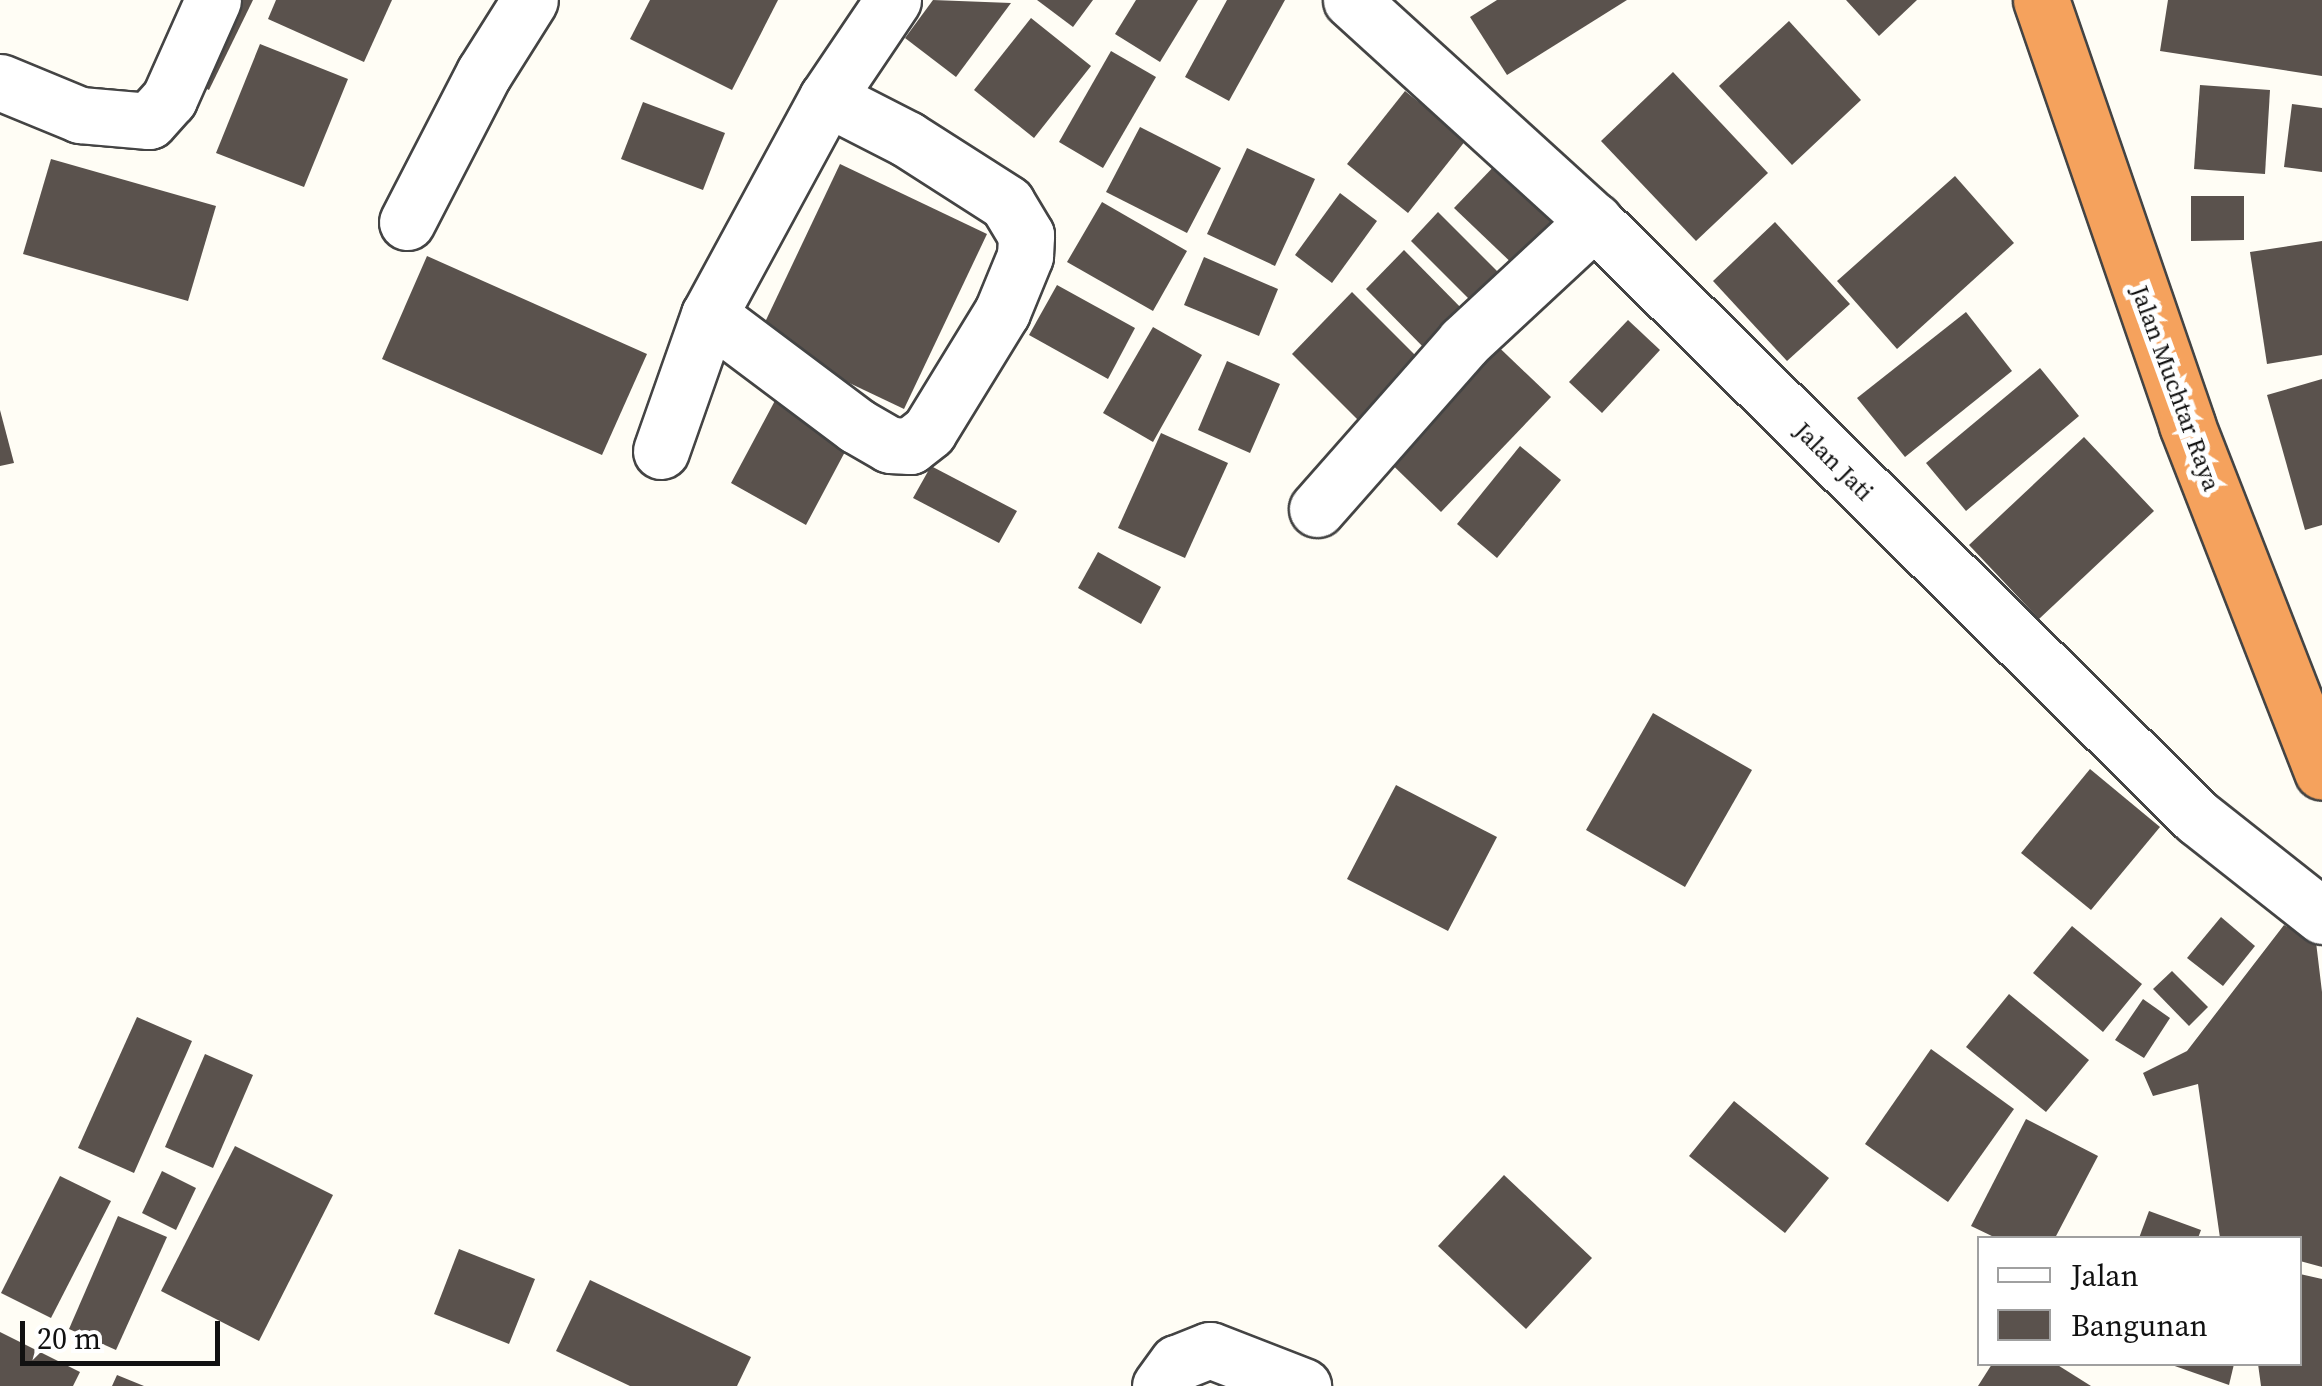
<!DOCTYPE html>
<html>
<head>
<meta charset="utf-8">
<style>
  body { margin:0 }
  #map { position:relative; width:2322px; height:1386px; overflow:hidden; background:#fffdf5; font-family:"Source Serif 4",serif }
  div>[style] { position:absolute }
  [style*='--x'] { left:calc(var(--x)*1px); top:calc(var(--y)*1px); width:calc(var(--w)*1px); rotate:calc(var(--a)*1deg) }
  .building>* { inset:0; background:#5a524d }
  .roads { filter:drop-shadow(2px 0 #444) drop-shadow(-2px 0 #444) drop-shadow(0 2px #444) drop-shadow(0 -2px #444) }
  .minor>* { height:55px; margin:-27.5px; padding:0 27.5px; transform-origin:27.5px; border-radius:27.5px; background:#fff }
  .highway>* { height:55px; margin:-27.5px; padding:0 27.5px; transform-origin:27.5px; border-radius:27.5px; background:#f5a25d }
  span { translate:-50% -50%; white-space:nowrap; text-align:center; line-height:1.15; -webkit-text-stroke:10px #fff; paint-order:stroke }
  .street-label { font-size:25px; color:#111 }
  .legend { position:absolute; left:1977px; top:1236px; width:325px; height:130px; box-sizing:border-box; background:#fff; border:2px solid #a0a0a0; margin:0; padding:12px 18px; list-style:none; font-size:30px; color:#111 }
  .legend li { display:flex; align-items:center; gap:20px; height:50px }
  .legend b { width:50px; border:2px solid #a0a0a0 }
  .scale { position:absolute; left:20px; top:1321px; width:200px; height:45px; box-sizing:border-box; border:5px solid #111; border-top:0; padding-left:12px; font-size:30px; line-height:35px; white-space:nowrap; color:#111; -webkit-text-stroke:8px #fff; paint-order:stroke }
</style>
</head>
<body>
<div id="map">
  <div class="building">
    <div style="clip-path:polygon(224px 0,253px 0,209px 90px,186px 79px)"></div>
    <div style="clip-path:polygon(276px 0,392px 0,364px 62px,268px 19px)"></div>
    <div style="clip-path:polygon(650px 0,778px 0,732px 90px,630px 39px)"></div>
    <div style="clip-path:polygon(933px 0,1011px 3px,956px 77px,905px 38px)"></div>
    <div style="clip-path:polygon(1037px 0,1093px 0,1073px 27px)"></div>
    <div style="clip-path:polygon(1136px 0,1198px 0,1160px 62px,1115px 34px)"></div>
    <div style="clip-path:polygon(1227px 0,1285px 0,1229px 101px,1185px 77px)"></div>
    <div style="clip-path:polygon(1497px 0,1627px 0,1507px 75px,1470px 17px)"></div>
    <div style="clip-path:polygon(1846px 0,1917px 0,1879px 36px)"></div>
    <div style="clip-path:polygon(2168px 0,2322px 0,2322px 76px,2160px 51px)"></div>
    <div style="clip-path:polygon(1031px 18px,1091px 66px,1034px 138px,974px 90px)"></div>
    <div style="clip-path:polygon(1789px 21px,1861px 100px,1792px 165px,1719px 86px)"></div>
    <div style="clip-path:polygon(260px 44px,348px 79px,304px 187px,216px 153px)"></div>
    <div style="clip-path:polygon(1111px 51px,1156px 77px,1103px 168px,1059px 142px)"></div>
    <div style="clip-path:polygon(1673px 72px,1768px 173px,1696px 241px,1601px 141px)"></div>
    <div style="clip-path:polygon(2200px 85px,2270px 90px,2265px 174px,2194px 169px)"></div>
    <div style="clip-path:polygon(1405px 91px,1466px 140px,1408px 213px,1347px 164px)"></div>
    <div style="clip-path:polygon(643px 102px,725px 133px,703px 190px,621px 159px)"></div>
    <div style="clip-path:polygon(2292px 104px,2322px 108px,2322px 172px,2284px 167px)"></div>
    <div style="clip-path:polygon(1140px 127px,1221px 168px,1187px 233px,1106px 192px)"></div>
    <div style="clip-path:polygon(1247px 148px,1315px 179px,1275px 266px,1207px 234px)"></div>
    <div style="clip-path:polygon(51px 159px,216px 206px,188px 301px,23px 254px)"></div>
    <div style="clip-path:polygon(1500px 160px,1563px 222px,1518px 269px,1454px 208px)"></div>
    <div style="clip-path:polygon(840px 164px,987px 234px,904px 409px,757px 339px)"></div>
    <div style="clip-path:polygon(1955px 176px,2014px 243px,1897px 349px,1837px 281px)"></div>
    <div style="clip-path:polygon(1340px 193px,1377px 221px,1332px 283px,1295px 255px)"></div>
    <div style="clip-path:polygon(2191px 196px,2244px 196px,2244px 240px,2191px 241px)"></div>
    <div style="clip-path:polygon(1102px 202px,1187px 251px,1153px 311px,1067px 262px)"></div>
    <div style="clip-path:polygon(1438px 212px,1509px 283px,1482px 312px,1411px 241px)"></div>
    <div style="clip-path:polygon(1775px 222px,1850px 304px,1787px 361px,1713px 281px)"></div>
    <div style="clip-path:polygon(2322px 241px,2322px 355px,2267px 364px,2250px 252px)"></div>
    <div style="clip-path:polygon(1404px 250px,1470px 317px,1431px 355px,1366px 289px)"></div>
    <div style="clip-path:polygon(427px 256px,647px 354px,602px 455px,382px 359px)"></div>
    <div style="clip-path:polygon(1204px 257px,1278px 289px,1259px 336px,1184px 305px)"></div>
    <div style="clip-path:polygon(1057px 285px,1135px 328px,1108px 379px,1029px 335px)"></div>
    <div style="clip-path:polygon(1352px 292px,1420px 360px,1359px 421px,1292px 354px)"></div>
    <div style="clip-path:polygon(1966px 312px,2012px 371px,1905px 457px,1857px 398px)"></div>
    <div style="clip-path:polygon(1628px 320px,1660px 350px,1602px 413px,1569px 382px)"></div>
    <div style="clip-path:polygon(1153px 327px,1202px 355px,1153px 442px,1103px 413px)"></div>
    <div style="clip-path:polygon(1485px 334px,1551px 397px,1441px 512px,1376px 449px)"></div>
    <div style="clip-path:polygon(1227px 361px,1280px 384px,1250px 453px,1198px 430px)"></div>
    <div style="clip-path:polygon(2040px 368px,2079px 416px,1966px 511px,1926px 463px)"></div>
    <div style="clip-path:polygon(2322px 379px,2322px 525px,2305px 530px,2267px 395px)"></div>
    <div style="clip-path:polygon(779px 393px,855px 433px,806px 525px,731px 483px)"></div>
    <div style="clip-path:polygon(0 410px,14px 463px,0 466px)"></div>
    <div style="clip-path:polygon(1161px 433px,1228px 463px,1185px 558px,1118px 528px)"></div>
    <div style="clip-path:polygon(2084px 437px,2154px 511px,2039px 619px,1969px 545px)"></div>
    <div style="clip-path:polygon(1520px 446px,1561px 480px,1497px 558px,1457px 524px)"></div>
    <div style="clip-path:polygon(931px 466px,1017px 511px,999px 543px,913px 498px)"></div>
    <div style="clip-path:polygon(1098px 552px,1161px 587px,1141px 624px,1078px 588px)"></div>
    <div style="clip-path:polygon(1653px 713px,1752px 770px,1685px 887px,1586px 830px)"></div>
    <div style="clip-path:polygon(2090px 769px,2160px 827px,2091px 910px,2021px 853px)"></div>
    <div style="clip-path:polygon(1396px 785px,1497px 837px,1448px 931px,1347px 879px)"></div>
    <div style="clip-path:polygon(2221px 917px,2255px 946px,2223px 986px,2187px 958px)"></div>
    <div style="clip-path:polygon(2284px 925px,2316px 942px,2322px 992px,2322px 1267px,2300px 1261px,2300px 1238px,2220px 1238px,2198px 1084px,2153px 1096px,2143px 1073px,2187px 1051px)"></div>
    <div style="clip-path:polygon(2072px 926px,2142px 984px,2103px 1032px,2033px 973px)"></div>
    <div style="clip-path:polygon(2172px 971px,2208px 1007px,2189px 1026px,2153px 989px)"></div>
    <div style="clip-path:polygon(2009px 994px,2089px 1060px,2046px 1112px,1966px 1047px)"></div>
    <div style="clip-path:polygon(2143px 999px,2170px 1018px,2144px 1058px,2115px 1040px)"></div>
    <div style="clip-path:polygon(137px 1017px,192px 1041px,134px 1173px,78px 1148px)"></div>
    <div style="clip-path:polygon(1931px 1049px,2014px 1109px,1948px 1202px,1865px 1144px)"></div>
    <div style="clip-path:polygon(205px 1054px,253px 1075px,213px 1168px,165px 1147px)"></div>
    <div style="clip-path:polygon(1734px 1101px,1829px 1178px,1785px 1233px,1689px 1156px)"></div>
    <div style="clip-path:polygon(2026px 1119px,2098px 1156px,2055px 1238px,1996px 1238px,1971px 1226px)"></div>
    <div style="clip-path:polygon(235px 1146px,333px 1195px,259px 1341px,161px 1291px)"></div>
    <div style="clip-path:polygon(162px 1171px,196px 1188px,176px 1230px,142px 1213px)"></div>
    <div style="clip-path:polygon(1504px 1175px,1592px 1258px,1526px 1329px,1438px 1246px)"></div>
    <div style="clip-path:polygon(60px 1176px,111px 1201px,51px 1318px,1px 1293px)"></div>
    <div style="clip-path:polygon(2149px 1211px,2201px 1230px,2198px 1238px,2139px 1238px)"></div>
    <div style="clip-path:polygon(118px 1216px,167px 1237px,116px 1350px,69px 1329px)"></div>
    <div style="clip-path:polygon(459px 1249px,535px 1279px,509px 1344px,434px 1314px)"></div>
    <div style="clip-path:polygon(2300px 1274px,2322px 1279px,2322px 1386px,2261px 1386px,2258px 1364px,2300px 1364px)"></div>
    <div style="clip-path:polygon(590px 1280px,751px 1357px,737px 1386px,630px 1386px,556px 1351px)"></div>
    <div style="clip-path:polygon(0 1332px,80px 1372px,73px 1386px,0 1386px)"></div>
    <div style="clip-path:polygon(1992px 1364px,2056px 1364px,2091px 1386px,1978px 1386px)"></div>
    <div style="clip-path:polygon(2169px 1364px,2234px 1364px,2229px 1385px)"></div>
    <div style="clip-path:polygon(117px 1375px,144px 1386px,112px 1386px)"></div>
  </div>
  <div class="roads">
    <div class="minor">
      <div style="--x:1351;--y:0;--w:328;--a:42.3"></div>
      <div style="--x:1594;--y:221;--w:849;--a:44.67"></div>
      <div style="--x:2198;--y:818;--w:158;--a:38.3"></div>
      <div style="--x:0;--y:82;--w:87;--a:22.4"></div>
      <div style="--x:80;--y:115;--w:69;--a:5"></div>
      <div style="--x:149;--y:121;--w:30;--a:-48"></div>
      <div style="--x:169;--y:99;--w:108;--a:-66"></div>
      <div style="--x:407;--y:222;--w:168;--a:-62.7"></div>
      <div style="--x:484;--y:73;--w:86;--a:-57.8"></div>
      <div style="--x:709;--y:315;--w:185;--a:36.9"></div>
      <div style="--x:857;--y:426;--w:38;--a:30"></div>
      <div style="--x:890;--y:445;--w:20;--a:3"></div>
      <div style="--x:910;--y:446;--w:24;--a:-38"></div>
      <div style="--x:929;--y:431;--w:140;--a:-58.5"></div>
      <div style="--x:1002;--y:312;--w:61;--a:-67.7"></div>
      <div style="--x:1025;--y:256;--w:21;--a:-87"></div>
      <div style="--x:1026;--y:235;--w:37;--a:-121"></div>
      <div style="--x:1007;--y:203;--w:119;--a:-147.4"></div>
      <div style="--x:907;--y:139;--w:90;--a:-152.9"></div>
      <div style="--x:661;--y:451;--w:144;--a:-70.6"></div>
      <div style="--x:709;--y:315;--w:247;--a:-61.5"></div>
      <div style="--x:827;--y:98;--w:118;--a:-56"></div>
      <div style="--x:1317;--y:509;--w:222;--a:-48.6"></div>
      <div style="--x:1464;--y:342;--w:178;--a:-42.9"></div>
      <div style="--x:1160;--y:1386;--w:29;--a:-54"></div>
      <div style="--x:1177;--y:1363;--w:35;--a:-22"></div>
      <div style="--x:1210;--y:1350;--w:100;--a:21.2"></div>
    </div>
    <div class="highway">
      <div style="--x:2041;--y:0;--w:449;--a:71"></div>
      <div style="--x:2187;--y:425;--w:372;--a:68.7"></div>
    </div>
  </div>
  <div class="street-label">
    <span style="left:2176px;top:388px;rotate:70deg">Jalan Muchtar Raya</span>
    <span style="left:1834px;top:461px;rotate:45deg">Jalan Jati</span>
  </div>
  <ul class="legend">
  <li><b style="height:12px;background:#fff"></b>Jalan</li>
  <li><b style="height:28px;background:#5a524d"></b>Bangunan</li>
  </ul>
  <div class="scale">20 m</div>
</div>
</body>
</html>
